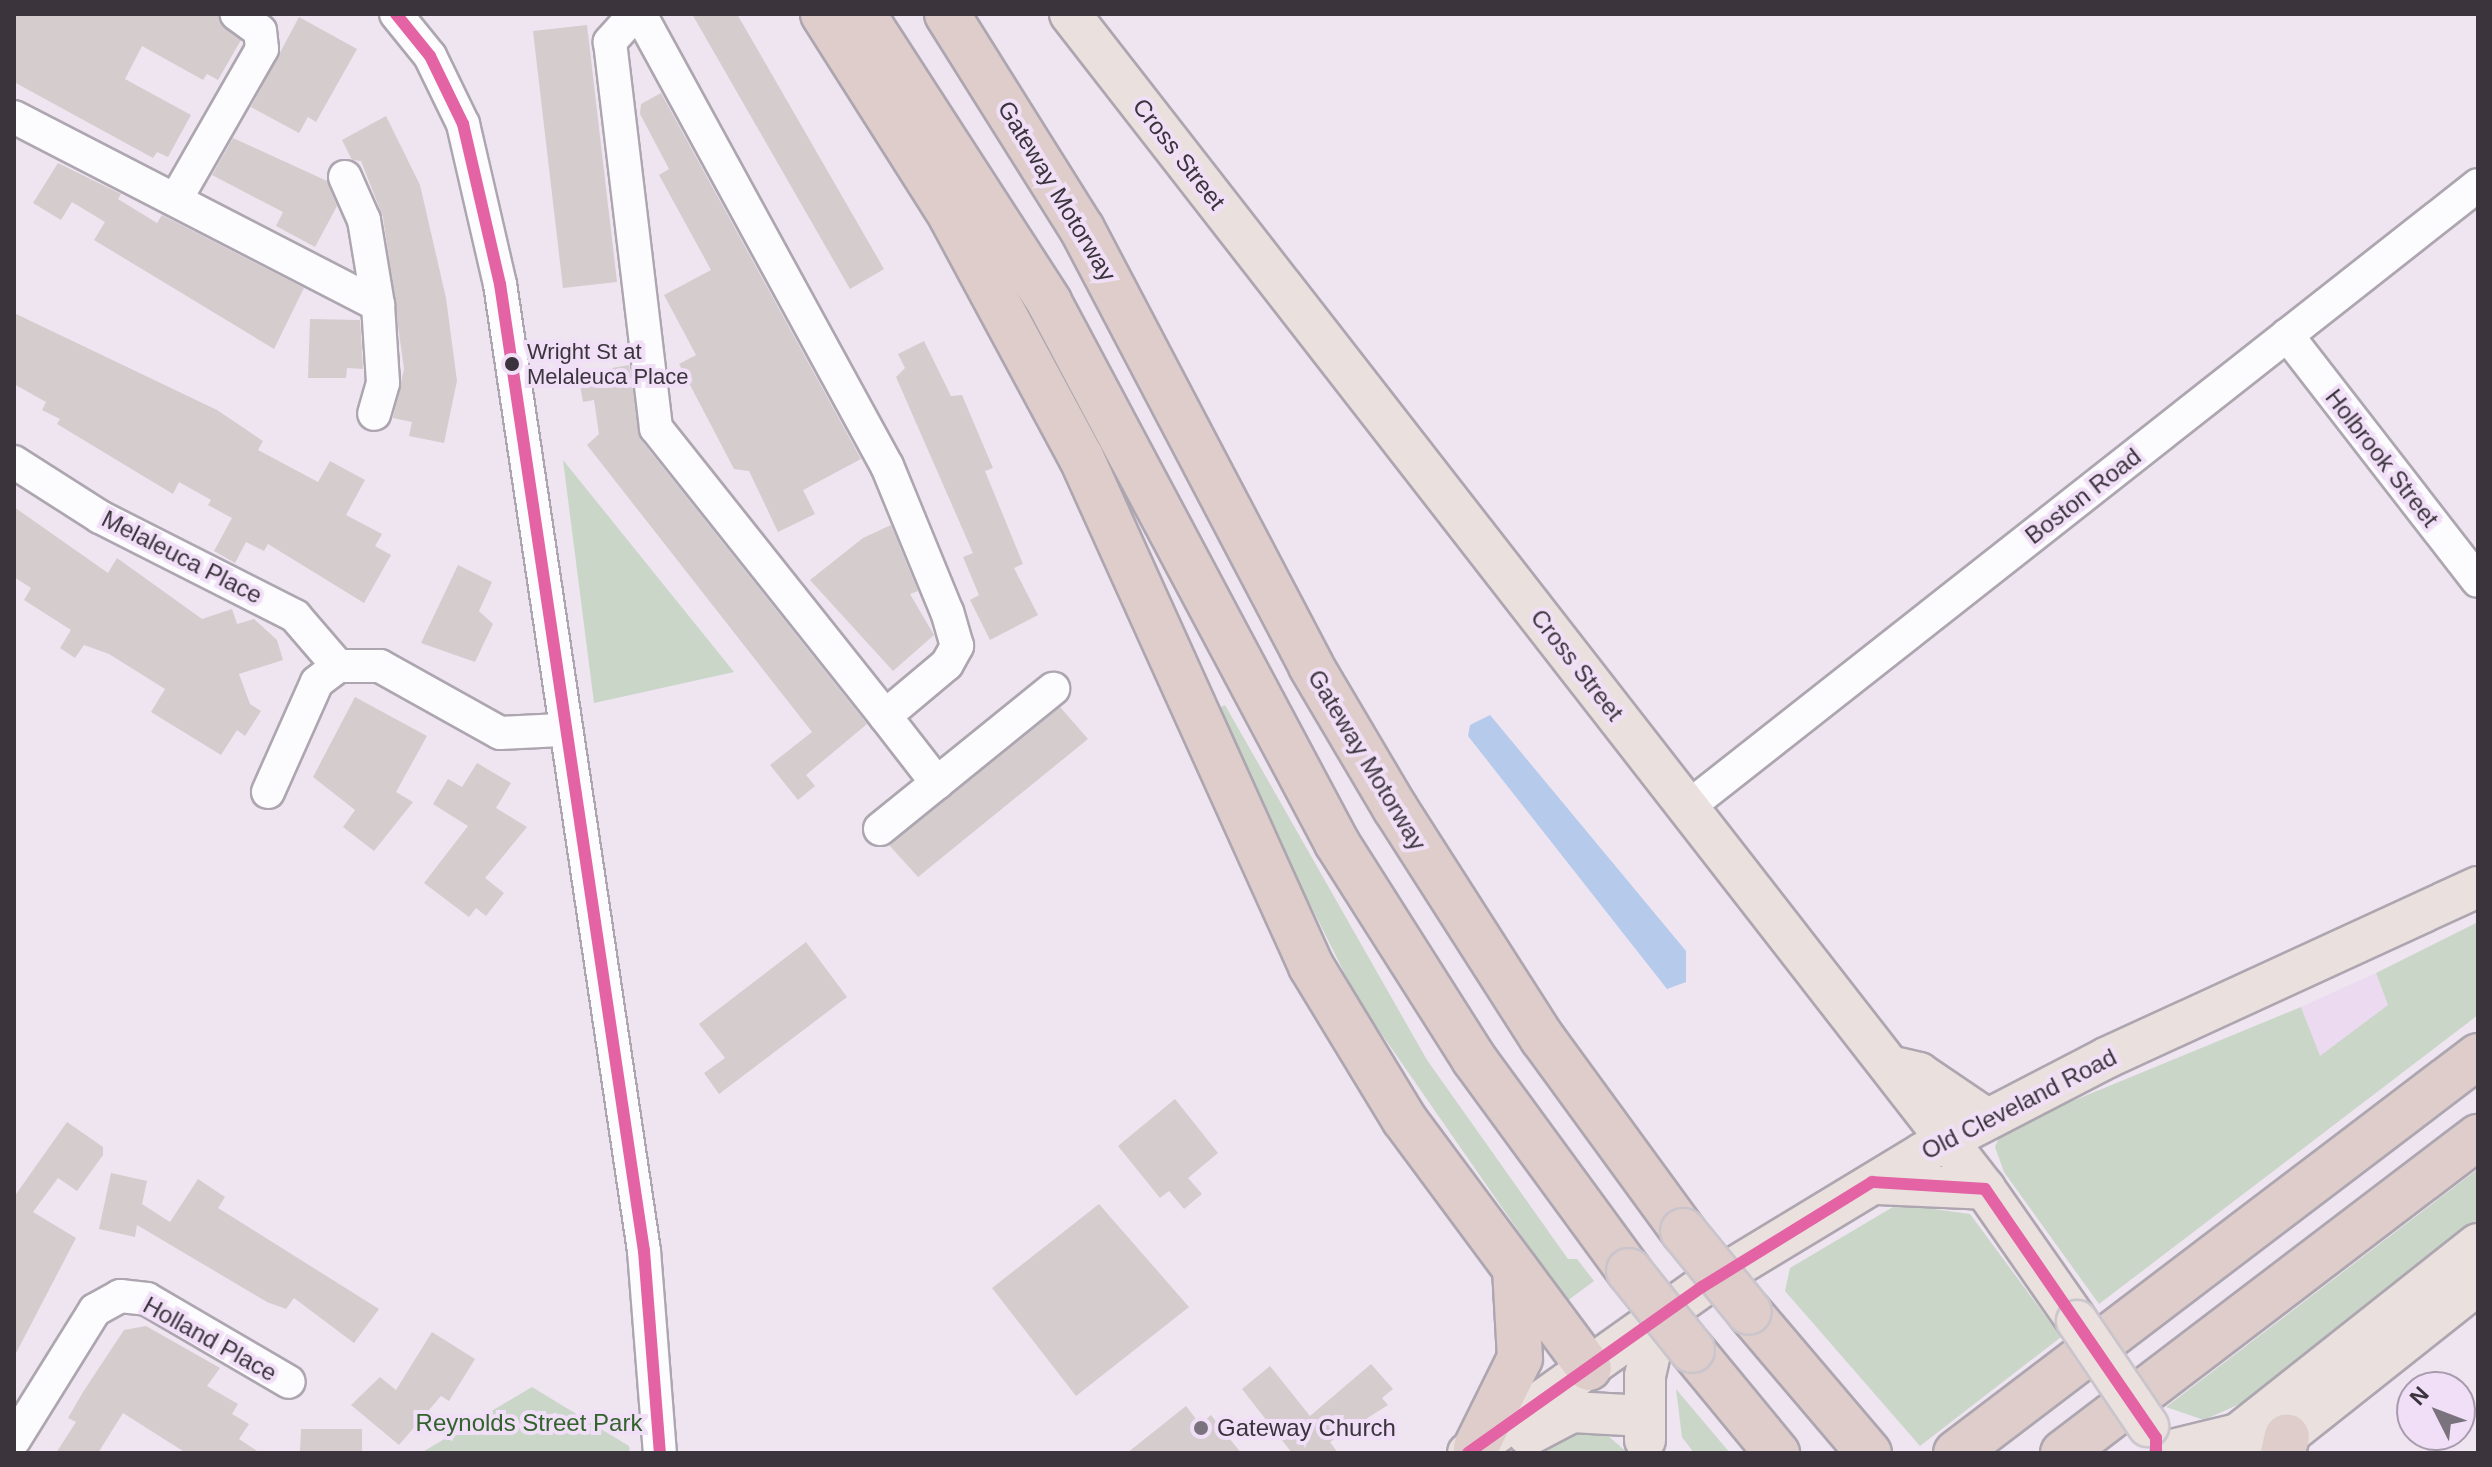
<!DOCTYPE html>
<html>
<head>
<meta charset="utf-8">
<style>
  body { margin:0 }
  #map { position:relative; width:2492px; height:1467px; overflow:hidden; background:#eee5f1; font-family:Helvetica,sans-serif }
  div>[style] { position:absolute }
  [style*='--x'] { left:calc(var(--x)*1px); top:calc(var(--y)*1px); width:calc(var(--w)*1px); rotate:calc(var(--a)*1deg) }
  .built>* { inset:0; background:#ebdaf0 }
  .green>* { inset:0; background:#c9d6c8 }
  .water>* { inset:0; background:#b6caec }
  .building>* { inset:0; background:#d5ccce }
  .roads { filter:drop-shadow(2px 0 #ada6b0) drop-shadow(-2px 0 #ada6b0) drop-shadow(0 2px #ada6b0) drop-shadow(0 -2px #ada6b0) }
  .minor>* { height:32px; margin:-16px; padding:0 16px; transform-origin:16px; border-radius:16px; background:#fcfbfd }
  .major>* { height:40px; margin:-20px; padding:0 20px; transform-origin:20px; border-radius:20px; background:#eae0dd }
  .highway>* { height:44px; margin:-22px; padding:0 22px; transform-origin:22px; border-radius:22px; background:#decdca }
  .bridges { filter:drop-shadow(2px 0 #cac5cc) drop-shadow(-2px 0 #cac5cc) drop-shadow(0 2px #cac5cc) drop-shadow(0 -2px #cac5cc) }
  .major-bridge>* { height:40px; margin:-20px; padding:0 20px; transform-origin:20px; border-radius:20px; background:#eae0dd }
  .highway-bridge>* { height:44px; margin:-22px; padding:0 22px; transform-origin:22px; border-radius:22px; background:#decdca }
  .bus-1>* { height:12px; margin:-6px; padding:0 6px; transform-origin:6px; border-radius:6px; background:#e463a4 }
  .dots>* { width:22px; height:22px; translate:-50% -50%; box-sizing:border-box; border:4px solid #f1dff7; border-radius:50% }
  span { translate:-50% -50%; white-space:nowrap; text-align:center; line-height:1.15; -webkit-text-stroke:8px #f1dff7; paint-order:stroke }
  .bus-label { font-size:22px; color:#3b343d }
  .left { translate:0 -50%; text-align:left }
  .street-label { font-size:24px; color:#3b343d }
  .park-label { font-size:24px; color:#32632c }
  .poi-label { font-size:24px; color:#3b343d }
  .frame { position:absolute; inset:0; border:16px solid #3b343d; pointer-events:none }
  .north { position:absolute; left:2396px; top:1371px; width:80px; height:80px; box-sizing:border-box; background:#f1dff7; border:2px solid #a89bad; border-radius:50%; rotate:312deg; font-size:22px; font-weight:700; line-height:32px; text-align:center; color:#3b343d }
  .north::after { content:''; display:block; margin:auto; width:28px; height:36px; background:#7a727c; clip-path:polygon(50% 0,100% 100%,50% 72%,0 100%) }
</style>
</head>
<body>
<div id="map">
  <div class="built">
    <div style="clip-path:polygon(2376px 973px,2388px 1005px,2320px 1057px,2301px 1007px)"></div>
  </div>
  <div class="green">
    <div style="clip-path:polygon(563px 460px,734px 672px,594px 703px)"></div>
    <div style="clip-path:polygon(1225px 705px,1427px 1060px,1568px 1259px,1577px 1259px,1594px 1281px,1567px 1301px,1358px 1000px,1247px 778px,1219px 708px)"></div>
    <div style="clip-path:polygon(2478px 922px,2478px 1015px,2099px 1304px,2004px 1172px,1995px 1147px,2002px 1130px,2301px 1007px,2320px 1056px,2388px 1005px,2376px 973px)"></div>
    <div style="clip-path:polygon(2478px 1169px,2478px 1225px,2255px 1397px,2204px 1420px,2166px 1407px)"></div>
    <div style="clip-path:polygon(1898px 1204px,1970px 1214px,2061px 1337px,1920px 1446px,1785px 1291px,1790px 1268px)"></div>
    <div style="clip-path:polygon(532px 1387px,629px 1446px,630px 1453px,421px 1453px)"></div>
    <div style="clip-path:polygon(1676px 1389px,1730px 1453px,1694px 1453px,1682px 1437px)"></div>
    <div style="clip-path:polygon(1578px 1429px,1607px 1435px,1628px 1453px,1535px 1453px)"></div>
  </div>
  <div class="water">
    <div style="clip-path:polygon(1490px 715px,1686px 951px,1686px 982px,1667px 989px,1468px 736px,1470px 725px)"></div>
  </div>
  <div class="building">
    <div style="clip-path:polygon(14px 14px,216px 14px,241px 40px,218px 80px,207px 74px,203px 80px,142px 46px,125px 79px,191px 115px,168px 157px,157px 152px,153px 158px,14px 82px)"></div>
    <div style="clip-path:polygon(692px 14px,737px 14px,884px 269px,850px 289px)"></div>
    <div style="clip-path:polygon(299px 17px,357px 49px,316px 122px,308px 117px,299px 133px,251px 107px)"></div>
    <div style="clip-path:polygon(587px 25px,617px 282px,563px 288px,533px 31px)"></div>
    <div style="clip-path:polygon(661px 93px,861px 459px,803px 490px,815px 514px,778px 532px,749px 471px,734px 469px,679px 364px,696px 355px,664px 295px,711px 270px,659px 175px,669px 169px,640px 114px,641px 104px)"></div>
    <div style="clip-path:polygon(386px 116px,420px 185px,446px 298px,457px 381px,444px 443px,409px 436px,412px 422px,393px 418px,404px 369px,383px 217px,361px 161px,352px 160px,342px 140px)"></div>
    <div style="clip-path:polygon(233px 138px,327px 181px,337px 206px,315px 247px,276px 226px,283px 212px,212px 175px)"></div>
    <div style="clip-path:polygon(58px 163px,121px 194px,118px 199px,157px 223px,162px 215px,304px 288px,274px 349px,94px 240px,105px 222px,72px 202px,61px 220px,33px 203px)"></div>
    <div style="clip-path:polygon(14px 313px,217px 410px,263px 441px,258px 450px,318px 482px,330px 461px,365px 480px,346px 515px,382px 534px,375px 546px,391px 555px,364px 603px,268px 544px,264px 551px,246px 542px,235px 563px,214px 551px,232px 518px,208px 505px,211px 500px,179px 482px,173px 494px,57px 424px,60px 419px,42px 410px,46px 402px,14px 384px)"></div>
    <div style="clip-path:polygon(310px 319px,360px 320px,363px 369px,347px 368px,346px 378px,308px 378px)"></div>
    <div style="clip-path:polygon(924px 341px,951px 396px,962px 395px,993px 468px,985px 471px,1023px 564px,1014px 568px,1038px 615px,990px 640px,970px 600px,979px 595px,963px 557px,973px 553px,896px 377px,905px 368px,898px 354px)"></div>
    <div style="clip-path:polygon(629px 365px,641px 440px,867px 724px,806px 775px,815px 786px,798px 800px,770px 765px,812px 732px,587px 445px,599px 434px,594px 400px,583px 402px,578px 374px)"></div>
    <div style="clip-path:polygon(14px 507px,108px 573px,117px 558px,202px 619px,232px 609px,237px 624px,254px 619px,277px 640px,283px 660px,239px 674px,250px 704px,261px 711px,245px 736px,237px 730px,221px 755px,151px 712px,165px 689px,109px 654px,84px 645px,75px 658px,60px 648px,71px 630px,24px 600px,31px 588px,14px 577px)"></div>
    <div style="clip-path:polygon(891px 525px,918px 591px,910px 594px,934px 635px,893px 671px,810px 580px,863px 538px)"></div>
    <div style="clip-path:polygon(458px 565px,492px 582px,479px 611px,493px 624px,475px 662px,421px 643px)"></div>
    <div style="clip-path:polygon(355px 697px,427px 736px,396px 792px,413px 802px,374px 851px,343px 827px,355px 810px,313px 777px)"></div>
    <div style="clip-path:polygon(1060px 707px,1088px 739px,918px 877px,889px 845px)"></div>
    <div style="clip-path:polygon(477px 763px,511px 783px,496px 808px,527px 827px,485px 878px,504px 893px,486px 916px,476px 908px,469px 917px,424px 883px,468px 826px,433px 804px,448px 779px,462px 787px)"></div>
    <div style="clip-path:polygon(806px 942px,847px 997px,719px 1094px,704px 1073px,725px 1058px,699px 1024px)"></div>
    <div style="clip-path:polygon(1175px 1099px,1218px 1153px,1188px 1178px,1202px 1194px,1184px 1209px,1169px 1191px,1160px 1198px,1118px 1146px)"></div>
    <div style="clip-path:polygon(67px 1122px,103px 1147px,103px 1155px,77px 1191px,58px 1178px,33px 1212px,76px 1238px,14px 1357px,14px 1197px)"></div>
    <div style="clip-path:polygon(111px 1173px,147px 1181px,142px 1204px,170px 1222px,198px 1179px,225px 1197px,218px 1208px,379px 1309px,354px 1343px,294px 1298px,286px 1309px,267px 1302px,137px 1225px,135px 1237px,99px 1229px)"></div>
    <div style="clip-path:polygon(1099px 1204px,1189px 1307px,1076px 1396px,992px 1288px)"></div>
    <div style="clip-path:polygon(146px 1326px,220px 1368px,207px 1386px,238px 1404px,232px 1414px,249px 1424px,239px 1439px,260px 1453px,186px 1453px,123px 1413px,98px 1453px,56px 1453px,76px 1422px,68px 1418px,83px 1392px,124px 1330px)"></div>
    <div style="clip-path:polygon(432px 1332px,475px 1359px,449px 1401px,441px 1396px,399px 1445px,351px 1405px,380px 1377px,396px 1390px)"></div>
    <div style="clip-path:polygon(1371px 1364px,1393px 1389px,1382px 1398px,1388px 1405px,1330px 1442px,1338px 1453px,1292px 1453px,1242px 1389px,1270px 1366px,1310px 1416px)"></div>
    <div style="clip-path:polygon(1186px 1406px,1200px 1424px,1211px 1415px,1241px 1453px,1127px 1453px)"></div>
    <div style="clip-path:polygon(301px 1429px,362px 1429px,362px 1453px,300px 1453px)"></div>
  </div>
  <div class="roads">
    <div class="minor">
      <div style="--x:396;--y:14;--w:54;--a:51"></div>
      <div style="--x:430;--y:56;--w:76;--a:64.1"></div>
      <div style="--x:463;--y:124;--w:164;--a:77"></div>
      <div style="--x:500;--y:284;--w:978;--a:81.53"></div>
      <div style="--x:644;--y:1251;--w:203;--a:85.5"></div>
      <div style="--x:635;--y:14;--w:38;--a:132"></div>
      <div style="--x:610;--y:42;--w:389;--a:83.2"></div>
      <div style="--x:656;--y:428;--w:368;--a:51.5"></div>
      <div style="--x:885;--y:716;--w:81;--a:-40"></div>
      <div style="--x:947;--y:664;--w:21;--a:-61"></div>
      <div style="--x:957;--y:646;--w:35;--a:-106"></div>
      <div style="--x:947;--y:612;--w:158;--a:-112.3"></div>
      <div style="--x:887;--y:466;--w:515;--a:-118.65"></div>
      <div style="--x:14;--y:117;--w:410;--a:27.3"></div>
      <div style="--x:345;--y:177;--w:47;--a:66.2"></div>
      <div style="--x:364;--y:220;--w:86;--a:80.6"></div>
      <div style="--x:378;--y:305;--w:78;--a:86.3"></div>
      <div style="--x:383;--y:383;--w:32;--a:106"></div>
      <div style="--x:176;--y:199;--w:173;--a:-60.2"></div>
      <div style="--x:262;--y:49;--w:18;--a:-96"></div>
      <div style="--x:260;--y:31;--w:29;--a:-144"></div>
      <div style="--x:2287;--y:335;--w:311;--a:52.2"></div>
      <div style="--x:14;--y:462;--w:102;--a:32.6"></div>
      <div style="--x:100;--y:517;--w:219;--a:26.9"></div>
      <div style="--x:295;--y:616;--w:66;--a:49.3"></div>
      <div style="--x:885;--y:716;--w:85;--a:52.2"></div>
      <div style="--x:268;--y:792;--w:120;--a:-66"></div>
      <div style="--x:317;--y:682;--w:26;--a:-37"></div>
      <div style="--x:338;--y:666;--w:42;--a:0"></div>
      <div style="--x:380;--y:666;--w:137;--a:29.2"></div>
      <div style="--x:500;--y:733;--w:61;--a:-2.8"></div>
      <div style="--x:1688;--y:807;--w:1005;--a:-38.21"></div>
      <div style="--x:880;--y:829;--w:223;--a:-39"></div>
      <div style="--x:14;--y:1440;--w:153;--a:-58.1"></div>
      <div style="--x:95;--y:1310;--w:29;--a:-29"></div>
      <div style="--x:120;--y:1296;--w:27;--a:6"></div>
      <div style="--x:147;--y:1299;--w:164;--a:30.3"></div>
    </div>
    <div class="major">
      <div style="--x:1070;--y:14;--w:1489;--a:52.09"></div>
      <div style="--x:1985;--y:1189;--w:161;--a:55.1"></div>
      <div style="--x:1898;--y:1068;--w:22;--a:13"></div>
      <div style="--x:1919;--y:1073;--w:82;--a:34.1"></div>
      <div style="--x:1876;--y:1184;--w:109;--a:2.6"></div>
      <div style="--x:1528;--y:1435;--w:50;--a:-27.6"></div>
      <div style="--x:1572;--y:1412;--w:54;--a:3.2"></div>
      <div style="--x:1645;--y:1440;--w:64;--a:-90"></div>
      <div style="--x:1645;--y:1376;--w:59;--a:-77.4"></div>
      <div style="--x:2172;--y:1450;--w:68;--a:-13.6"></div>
      <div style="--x:2238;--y:1434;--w:306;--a:-38.4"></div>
      <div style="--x:1468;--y:1453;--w:287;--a:-35.4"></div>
      <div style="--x:1702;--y:1287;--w:258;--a:-31.2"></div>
      <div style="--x:1923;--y:1153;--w:206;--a:-27.4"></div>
      <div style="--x:2106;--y:1058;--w:409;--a:-24.7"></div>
      <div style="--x:2265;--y:1453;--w:272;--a:-38.4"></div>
    </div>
    <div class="highway">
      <div style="--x:823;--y:14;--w:239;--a:57.6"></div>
      <div style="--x:951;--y:216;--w:274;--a:61.7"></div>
      <div style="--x:1081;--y:457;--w:559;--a:65.68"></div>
      <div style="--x:1311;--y:966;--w:179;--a:58.7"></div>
      <div style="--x:1404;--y:1119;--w:310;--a:53.4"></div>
      <div style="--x:863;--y:14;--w:343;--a:57.1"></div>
      <div style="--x:1049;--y:302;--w:613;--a:61.97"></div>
      <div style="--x:1337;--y:843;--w:256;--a:57.6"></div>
      <div style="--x:1474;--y:1059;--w:263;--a:53.8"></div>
      <div style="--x:947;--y:14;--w:254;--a:57.9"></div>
      <div style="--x:1082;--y:229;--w:493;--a:62.3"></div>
      <div style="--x:1311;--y:666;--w:165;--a:59.4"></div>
      <div style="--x:1395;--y:808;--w:274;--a:57.4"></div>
      <div style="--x:1543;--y:1039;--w:238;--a:53.9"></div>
      <div style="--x:1749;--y:1312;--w:185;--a:49.6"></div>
      <div style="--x:1692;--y:1350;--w:134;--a:50.5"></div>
      <div style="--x:1476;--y:1447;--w:99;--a:-63.7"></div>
      <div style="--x:1520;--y:1358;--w:89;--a:-93.2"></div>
      <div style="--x:1956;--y:1453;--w:656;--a:-37.25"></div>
      <div style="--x:2063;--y:1453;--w:522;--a:-37.29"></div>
      <div style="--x:2283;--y:1453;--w:17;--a:-77"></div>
    </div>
  </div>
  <div class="bridges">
    <div class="major-bridge">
      <div style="--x:2077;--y:1321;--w:127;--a:55.9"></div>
    </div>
    <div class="highway-bridge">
      <div style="--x:1683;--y:1231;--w:104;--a:50.8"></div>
      <div style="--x:1629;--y:1271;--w:101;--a:51.4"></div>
    </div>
  </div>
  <div class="bus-1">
    <div style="--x:396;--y:14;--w:54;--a:51"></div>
    <div style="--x:430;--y:56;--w:76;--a:64.1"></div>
    <div style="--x:463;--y:124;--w:164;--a:77"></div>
    <div style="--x:500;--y:284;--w:978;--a:81.53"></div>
    <div style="--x:644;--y:1251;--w:203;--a:85.5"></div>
    <div style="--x:1468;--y:1453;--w:287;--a:-35.4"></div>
    <div style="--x:1702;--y:1287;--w:200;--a:-31.7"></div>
    <div style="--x:1872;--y:1182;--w:113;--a:3.5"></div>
    <div style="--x:1985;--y:1189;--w:302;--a:55.5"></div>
    <div style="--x:2156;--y:1438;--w:15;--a:90"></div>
  </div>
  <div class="dots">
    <div style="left:512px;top:364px;background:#3b343d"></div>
    <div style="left:1201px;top:1428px;background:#7a727c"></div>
  </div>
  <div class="bus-label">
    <span class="left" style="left:527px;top:364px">Wright St at<br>Melaleuca Place</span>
  </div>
  <div class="street-label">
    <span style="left:1179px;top:154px;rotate:52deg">Cross Street</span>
    <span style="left:1057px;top:191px;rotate:59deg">Gateway Motorway</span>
    <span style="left:2382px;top:458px;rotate:52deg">Holbrook Street</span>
    <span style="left:2083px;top:496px;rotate:-38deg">Boston Road</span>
    <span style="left:182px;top:557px;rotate:27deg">Melaleuca Place</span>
    <span style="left:1577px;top:665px;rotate:52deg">Cross Street</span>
    <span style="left:1367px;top:760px;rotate:59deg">Gateway Motorway</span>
    <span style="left:2019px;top:1104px;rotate:-27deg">Old Cleveland Road</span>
    <span style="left:210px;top:1339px;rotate:29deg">Holland Place</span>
  </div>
  <div class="park-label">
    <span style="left:529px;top:1423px">Reynolds Street Park</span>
  </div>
  <div class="poi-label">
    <span class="left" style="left:1217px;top:1428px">Gateway Church</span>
  </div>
  <div class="frame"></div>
  <div class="north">N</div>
</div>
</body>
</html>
